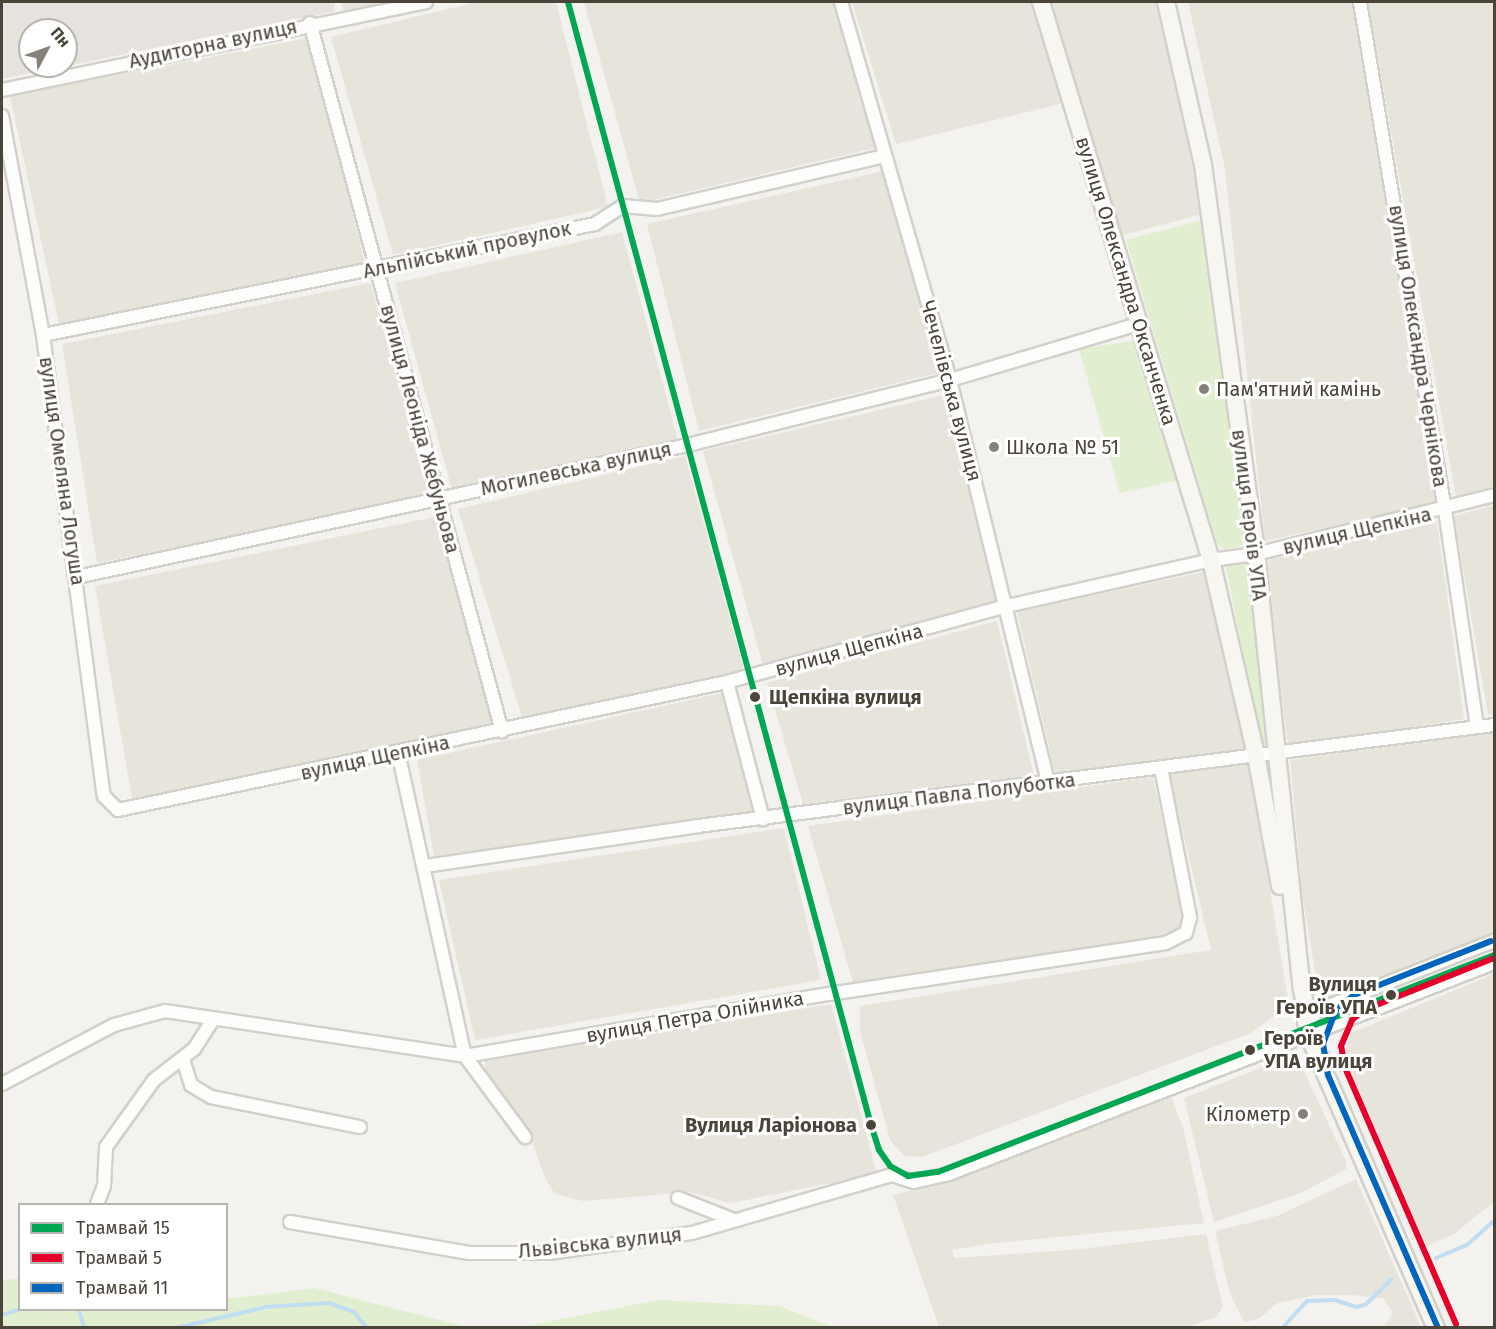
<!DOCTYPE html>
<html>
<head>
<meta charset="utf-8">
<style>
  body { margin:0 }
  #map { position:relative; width:1496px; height:1329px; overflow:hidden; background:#f4f2ee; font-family:"Fira Sans",sans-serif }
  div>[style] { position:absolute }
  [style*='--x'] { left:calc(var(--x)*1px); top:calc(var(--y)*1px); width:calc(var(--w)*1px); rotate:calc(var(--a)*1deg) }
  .residential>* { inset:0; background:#e7e4dc }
  .industrial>* { inset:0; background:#e6e2de }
  .green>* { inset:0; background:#e1eecf }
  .stream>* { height:4px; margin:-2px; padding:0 2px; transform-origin:2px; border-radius:2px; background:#c0ddf1 }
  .roads { filter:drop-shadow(2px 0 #d2d0cb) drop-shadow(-2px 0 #d2d0cb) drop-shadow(0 2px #d2d0cb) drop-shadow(0 -2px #d2d0cb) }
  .street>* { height:12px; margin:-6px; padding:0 6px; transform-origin:6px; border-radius:6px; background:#fdfdfc }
  .secondary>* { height:16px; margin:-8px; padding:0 8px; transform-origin:8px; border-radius:8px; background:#f7f6f1 }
  .tram>* { height:1.5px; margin:-0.75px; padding:0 0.75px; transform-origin:0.75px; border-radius:0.75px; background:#dbdbda }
  .tram-1>* { height:6px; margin:-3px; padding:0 3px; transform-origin:3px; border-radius:3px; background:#00a651 }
  .tram-2>* { height:6px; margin:-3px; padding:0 3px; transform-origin:3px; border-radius:3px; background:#e4002b }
  .tram-3>* { height:6px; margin:-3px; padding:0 3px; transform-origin:3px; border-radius:3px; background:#0065bd }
  .dots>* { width:16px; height:16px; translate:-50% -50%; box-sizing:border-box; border:3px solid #fff; border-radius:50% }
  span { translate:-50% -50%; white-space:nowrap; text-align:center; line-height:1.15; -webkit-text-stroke:6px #fff; paint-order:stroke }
  .street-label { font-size:20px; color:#4b4439 }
  .poi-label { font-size:20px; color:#4b4439 }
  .left { translate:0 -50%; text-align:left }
  .right { translate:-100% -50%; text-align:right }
  .stop-label { font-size:20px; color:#4b4439; font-weight:700 }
  .frame { position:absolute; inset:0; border:3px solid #4b4439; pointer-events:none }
  .legend { position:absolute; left:18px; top:1203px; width:210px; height:108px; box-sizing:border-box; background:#fff; border:2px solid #b7b4b0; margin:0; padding:8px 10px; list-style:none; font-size:18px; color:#4b4439 }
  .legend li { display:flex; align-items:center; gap:12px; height:30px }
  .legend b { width:30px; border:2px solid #b7b4b0 }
  .north { position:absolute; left:18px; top:18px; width:60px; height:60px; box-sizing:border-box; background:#fff; border:2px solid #b7b4b0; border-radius:50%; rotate:49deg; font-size:16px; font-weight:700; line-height:24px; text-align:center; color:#4b4439 }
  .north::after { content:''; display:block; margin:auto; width:21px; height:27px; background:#868178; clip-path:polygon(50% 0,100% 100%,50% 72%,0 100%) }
</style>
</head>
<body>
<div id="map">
  <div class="residential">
    <div style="clip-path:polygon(341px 2px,393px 2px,343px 11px)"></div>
    <div style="clip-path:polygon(477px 2px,556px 2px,608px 207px,393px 255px,331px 37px)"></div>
    <div style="clip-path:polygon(584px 2px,836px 2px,875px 148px,640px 203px)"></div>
    <div style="clip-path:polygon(852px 2px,1036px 2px,1064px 103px,896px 144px)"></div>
    <div style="clip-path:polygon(1049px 2px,1159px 2px,1202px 214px,1120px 236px)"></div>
    <div style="clip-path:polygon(1188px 2px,1352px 2px,1437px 503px,1265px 541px,1225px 169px)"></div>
    <div style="clip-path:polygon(1368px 2px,1494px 2px,1494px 486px,1456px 497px)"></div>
    <div style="clip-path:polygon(308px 38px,365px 262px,59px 324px,10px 96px)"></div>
    <div style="clip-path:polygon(884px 171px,938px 373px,699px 431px,647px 224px)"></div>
    <div style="clip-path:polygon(622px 232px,678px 440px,452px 490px,395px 283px)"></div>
    <div style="clip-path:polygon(370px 283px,437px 495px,97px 563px,62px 344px)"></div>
    <div style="clip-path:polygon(944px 395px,997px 600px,763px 665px,703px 451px)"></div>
    <div style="clip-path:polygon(685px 456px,744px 670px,523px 720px,458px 509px)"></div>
    <div style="clip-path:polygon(1494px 505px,1494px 714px,1488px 715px,1454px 516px)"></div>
    <div style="clip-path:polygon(435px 517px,493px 725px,133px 804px,95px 586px)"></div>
    <div style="clip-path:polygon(1437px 522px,1464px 719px,1288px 746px,1265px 561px)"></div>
    <div style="clip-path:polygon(1212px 570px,1246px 752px,1055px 773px,1017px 612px)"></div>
    <div style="clip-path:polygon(997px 621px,1034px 776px,803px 804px,767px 683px)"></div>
    <div style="clip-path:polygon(727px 692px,758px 813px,435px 862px,417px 760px)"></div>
    <div style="clip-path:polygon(1494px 733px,1494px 936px,1320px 1001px,1302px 893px,1290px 760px)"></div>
    <div style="clip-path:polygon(1249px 762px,1289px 1005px,1251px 1033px,922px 1157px,904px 1156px,890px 1140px,860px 1031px,860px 1006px,1211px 950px,1169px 773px)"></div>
    <div style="clip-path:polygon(1153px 777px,1184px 918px,1182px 930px,1165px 937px,853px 983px,808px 826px)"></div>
    <div style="clip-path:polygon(784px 828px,821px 980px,475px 1040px,439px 880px)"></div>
    <div style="clip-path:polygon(1494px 974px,1494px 1202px,1454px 1234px,1426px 1246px,1344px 1057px,1351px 1033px)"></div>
    <div style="clip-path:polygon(831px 1004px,877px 1174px,731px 1203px,690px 1192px,583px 1201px,555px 1194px,545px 1178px,530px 1136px,486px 1072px,485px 1061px)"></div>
    <div style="clip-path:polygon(1296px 1054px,1346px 1161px,1346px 1169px,1301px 1193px,1214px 1222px,1184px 1098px)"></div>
    <div style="clip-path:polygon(1171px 1097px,1183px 1127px,1204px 1223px,986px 1244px,952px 1250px,954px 1258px,1072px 1250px,1206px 1234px,1223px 1307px,1216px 1317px,1184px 1328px,939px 1327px,893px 1195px,953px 1180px)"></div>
    <div style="clip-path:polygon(1356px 1179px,1421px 1327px,1378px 1327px,1383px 1327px,1393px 1313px,1383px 1298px,1351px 1295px,1317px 1295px,1278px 1303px,1258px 1319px,1244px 1322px,1230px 1294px,1215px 1231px,1277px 1216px)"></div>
  </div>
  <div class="industrial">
    <div style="clip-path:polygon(2px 2px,334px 2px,335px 11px,66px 66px,66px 30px,30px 30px,30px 66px,66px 66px,2px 79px)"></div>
  </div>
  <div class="green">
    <div style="clip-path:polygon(1215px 217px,1246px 546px,1223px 549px,1217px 543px,1126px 240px)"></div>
    <div style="clip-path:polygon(1138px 340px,1179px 480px,1120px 493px,1079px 349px)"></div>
    <div style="clip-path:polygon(1249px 563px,1269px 743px,1264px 745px,1261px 744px,1226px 566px)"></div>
    <div style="clip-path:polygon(19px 1278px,20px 1310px,226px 1310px,227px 1299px,314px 1288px,467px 1327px,2px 1327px,2px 1281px)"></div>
    <div style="clip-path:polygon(658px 1300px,779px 1306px,833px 1327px,521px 1327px)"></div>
  </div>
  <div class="stream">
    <div style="--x:1436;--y:1258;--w:34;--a:-23"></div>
    <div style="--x:1467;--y:1245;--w:36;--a:-42"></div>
    <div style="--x:79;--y:1310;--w:19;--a:74"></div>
    <div style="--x:2;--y:1315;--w:19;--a:-18"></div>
    <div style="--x:176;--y:1328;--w:92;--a:-13.1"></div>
    <div style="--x:266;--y:1307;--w:63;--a:-3.6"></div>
    <div style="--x:329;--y:1303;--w:27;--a:20"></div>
    <div style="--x:354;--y:1312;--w:21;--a:51"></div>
    <div style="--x:597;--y:1328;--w:28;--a:0"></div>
    <div style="--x:1282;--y:1328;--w:37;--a:-47"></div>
    <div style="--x:1307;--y:1301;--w:28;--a:-2"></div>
    <div style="--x:1335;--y:1300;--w:22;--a:18"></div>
    <div style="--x:1356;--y:1307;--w:9;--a:-13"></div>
    <div style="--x:1365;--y:1305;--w:37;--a:-44"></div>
  </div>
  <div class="roads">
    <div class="street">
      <div style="--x:841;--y:2;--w:393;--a:73.9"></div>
      <div style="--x:950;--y:380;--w:415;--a:76.3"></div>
      <div style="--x:1360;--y:2;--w:515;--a:80.5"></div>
      <div style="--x:1445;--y:510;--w:219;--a:81.6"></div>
      <div style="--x:310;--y:23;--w:734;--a:74.83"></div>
      <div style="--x:2;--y:90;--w:433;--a:-11.7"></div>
      <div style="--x:2;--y:116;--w:223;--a:79.4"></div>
      <div style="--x:43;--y:335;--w:465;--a:82.5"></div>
      <div style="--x:104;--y:796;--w:20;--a:45"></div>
      <div style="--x:118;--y:810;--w:622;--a:-11.87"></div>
      <div style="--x:727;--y:682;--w:290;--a:-15.2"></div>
      <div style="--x:1007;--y:606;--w:209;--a:-12.7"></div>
      <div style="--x:1211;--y:560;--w:45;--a:-7.6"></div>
      <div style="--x:1256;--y:554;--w:245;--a:-13.9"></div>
      <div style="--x:43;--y:335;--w:563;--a:-11.37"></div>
      <div style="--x:595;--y:224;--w:33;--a:-33"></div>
      <div style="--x:623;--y:206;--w:34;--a:5"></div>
      <div style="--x:657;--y:209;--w:233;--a:-13.1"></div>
      <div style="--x:77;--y:577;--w:625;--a:-12.19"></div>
      <div style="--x:688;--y:445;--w:270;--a:-13.9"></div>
      <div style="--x:950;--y:380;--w:199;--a:-16.6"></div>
      <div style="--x:727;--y:682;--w:142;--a:75.3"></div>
      <div style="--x:398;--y:752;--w:311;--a:77.6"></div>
      <div style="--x:465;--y:1056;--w:101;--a:53.5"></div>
      <div style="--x:425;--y:866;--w:276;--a:-8.3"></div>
      <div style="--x:698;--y:826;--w:802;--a:-7.23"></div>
      <div style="--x:1304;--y:1023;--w:22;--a:-39"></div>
      <div style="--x:1321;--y:1009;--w:186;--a:-21.5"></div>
      <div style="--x:183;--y:1059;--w:27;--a:73"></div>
      <div style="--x:191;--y:1085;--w:23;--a:31"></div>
      <div style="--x:211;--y:1097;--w:152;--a:11.4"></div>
      <div style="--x:2;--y:1084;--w:127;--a:-27.8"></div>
      <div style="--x:114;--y:1025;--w:53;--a:-15.4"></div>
      <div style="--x:165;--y:1011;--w:303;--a:8.5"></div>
      <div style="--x:465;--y:1056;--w:369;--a:-9.7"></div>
      <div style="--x:829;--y:994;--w:341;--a:-8.6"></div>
      <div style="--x:1166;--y:943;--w:22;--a:-27"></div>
      <div style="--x:1186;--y:933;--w:16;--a:-76"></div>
      <div style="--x:1190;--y:917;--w:152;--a:-101"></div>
      <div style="--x:678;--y:1198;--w:57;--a:21.6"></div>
      <div style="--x:97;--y:1204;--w:19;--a:-69"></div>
      <div style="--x:104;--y:1186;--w:39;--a:-87"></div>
      <div style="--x:106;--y:1147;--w:82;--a:-54.4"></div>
      <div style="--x:154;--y:1080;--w:51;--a:-37.8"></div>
      <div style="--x:194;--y:1049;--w:37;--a:-57"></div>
      <div style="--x:290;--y:1222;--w:182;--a:9.8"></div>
      <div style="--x:469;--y:1253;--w:80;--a:0"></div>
      <div style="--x:549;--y:1253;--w:144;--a:-8"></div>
      <div style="--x:692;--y:1233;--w:208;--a:-16.2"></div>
      <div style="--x:892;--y:1175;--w:23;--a:18"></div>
      <div style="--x:914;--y:1182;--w:36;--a:-13"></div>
      <div style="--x:949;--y:1174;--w:584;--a:-21.16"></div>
    </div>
    <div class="secondary">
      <div style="--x:1041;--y:2;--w:583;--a:73.06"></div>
      <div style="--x:1211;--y:560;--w:200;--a:77"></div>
      <div style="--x:1256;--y:755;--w:133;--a:79.6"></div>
      <div style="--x:1166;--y:2;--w:167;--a:77.2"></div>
      <div style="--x:1203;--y:165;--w:393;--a:82.2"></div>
      <div style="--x:1256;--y:554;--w:432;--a:84"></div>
      <div style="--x:1301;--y:984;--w:60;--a:79.4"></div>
      <div style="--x:1312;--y:1043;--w:311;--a:66.5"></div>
    </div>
  </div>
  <div class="tram">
    <div style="--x:1275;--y:1034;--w:17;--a:-3"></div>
    <div style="--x:1292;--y:1033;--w:22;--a:18"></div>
    <div style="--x:1313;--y:1040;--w:20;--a:37"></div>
    <div style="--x:1329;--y:1052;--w:23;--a:59"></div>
  </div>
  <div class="tram-1">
    <div style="--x:568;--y:2;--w:1163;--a:74.9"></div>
    <div style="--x:871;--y:1125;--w:26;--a:72"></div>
    <div style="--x:879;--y:1150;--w:19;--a:55"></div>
    <div style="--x:890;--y:1166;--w:21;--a:29"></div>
    <div style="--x:908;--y:1176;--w:30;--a:-8"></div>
    <div style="--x:938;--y:1172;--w:597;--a:-21.32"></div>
  </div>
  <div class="tram-2">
    <div style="--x:1456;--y:1324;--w:279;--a:-113.4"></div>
    <div style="--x:1345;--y:1068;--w:22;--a:-100"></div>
    <div style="--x:1341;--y:1046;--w:28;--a:-67"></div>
    <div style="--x:1352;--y:1020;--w:16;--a:-40"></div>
    <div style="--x:1364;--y:1010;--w:140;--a:-21.8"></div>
  </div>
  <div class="tram-3">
    <div style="--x:1438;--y:1328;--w:276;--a:-113.5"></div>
    <div style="--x:1328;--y:1075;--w:31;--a:-99"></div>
    <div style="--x:1323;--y:1044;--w:36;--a:-69"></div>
    <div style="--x:1336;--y:1010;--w:23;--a:-40"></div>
    <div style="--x:1354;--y:995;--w:147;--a:-21.5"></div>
  </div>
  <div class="dots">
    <div style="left:1204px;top:389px;background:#868178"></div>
    <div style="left:994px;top:447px;background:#868178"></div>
    <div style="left:755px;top:697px;background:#4b4439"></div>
    <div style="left:1391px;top:995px;background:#4b4439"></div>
    <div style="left:1250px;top:1050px;background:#4b4439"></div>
    <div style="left:1303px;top:1114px;background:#868178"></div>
    <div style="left:871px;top:1125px;background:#4b4439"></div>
  </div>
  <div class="street-label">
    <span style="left:213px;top:44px;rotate:-12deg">Аудиторна вулиця</span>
    <span style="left:467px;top:250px;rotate:-12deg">Альпійський провулок</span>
    <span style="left:1126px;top:281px;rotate:73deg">вулиця Олександра Оксанченка</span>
    <span style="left:1418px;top:346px;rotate:81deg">вулиця Олександра Чернікова</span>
    <span style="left:951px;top:391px;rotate:75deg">Чечелівська вулиця</span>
    <span style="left:420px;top:429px;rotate:75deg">вулиця Леоніда Жебуньова</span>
    <span style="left:576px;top:469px;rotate:-12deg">Могилевська вулиця</span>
    <span style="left:62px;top:471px;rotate:82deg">вулиця Омеляна Логуша</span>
    <span style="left:1249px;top:515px;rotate:83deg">вулиця Героїв УПА</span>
    <span style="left:1357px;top:531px;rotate:-13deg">вулиця Щепкіна</span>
    <span style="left:849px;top:650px;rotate:-15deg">вулиця Щепкіна</span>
    <span style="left:375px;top:758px;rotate:-12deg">вулиця Щепкіна</span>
    <span style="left:959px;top:794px;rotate:-7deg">вулиця Павла Полуботка</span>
    <span style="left:695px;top:1017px;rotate:-10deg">вулиця Петра Олійника</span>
    <span style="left:600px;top:1243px;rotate:-6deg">Львівська вулиця</span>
  </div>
  <div class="poi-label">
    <span class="left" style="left:1216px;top:389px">Пам'ятний камінь</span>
    <span class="left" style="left:1006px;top:447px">Школа № 51</span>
    <span class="right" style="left:1291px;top:1114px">Кілометр</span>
  </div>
  <div class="stop-label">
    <span class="left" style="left:769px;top:697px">Щепкіна вулиця</span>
    <span class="right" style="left:1377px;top:996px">Вулиця<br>Героїв УПА</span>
    <span class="left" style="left:1264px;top:1050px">Героїв<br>УПА вулиця</span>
    <span class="right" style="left:857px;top:1125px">Вулиця Ларіонова</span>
  </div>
  <div class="frame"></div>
  <ul class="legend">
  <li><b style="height:8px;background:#00a651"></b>Трамвай 15</li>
  <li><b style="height:8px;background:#e4002b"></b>Трамвай 5</li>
  <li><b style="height:8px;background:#0065bd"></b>Трамвай 11</li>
  </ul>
  <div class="north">Пн</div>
</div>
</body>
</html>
